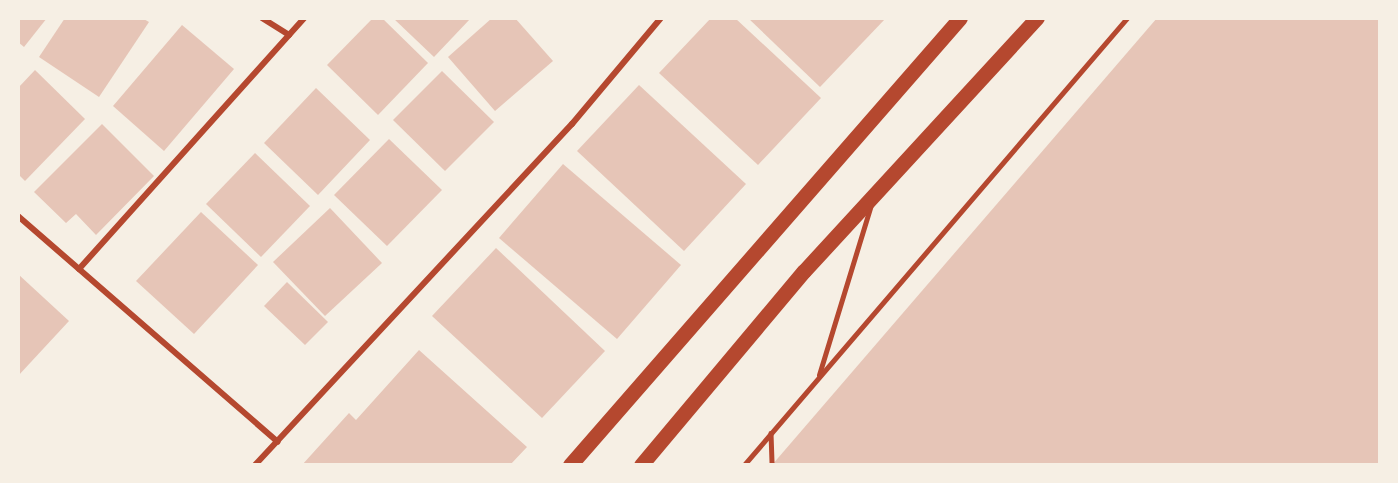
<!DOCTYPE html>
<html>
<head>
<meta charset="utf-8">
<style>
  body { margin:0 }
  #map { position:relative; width:1398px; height:483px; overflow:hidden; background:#f6efe4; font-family:"DejaVu Sans",sans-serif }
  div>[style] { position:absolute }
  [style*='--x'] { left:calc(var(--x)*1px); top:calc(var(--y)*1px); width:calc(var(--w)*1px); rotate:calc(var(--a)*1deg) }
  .building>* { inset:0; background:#e6c5b7 }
  .service>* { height:4.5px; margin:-2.25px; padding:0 2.25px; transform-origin:2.25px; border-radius:2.25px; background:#b5482f }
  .minor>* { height:6px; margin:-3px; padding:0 3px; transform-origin:3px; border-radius:3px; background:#b5482f }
  .primary>* { height:15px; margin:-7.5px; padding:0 7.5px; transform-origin:7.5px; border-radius:7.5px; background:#b5482f }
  span { translate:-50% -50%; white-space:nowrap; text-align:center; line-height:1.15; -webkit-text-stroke:4.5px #f6efe4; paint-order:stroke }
  .frame { position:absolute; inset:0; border:20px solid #f6efe4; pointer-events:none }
</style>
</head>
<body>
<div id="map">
  <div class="building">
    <div style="clip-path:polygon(18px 18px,47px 18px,24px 47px,18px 42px)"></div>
    <div style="clip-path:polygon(65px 18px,142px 18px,149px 22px,99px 97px,39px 57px)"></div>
    <div style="clip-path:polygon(373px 18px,382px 18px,428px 63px,378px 115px,327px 65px)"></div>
    <div style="clip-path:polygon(393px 18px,471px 18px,434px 57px)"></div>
    <div style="clip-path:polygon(492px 18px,515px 18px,553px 61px,495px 111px,448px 57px)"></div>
    <div style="clip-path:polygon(711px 18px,735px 18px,821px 98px,758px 165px,659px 73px)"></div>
    <div style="clip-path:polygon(748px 18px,886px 18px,820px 87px)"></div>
    <div style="clip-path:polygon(1157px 18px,1380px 18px,1380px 465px,772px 465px)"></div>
    <div style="clip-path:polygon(182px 25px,234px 69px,164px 151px,113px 106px)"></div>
    <div style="clip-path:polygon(35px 70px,85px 119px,25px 181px,18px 174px,18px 88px)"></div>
    <div style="clip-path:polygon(442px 71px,494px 122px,445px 171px,393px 120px)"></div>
    <div style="clip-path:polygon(639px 85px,746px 184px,684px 251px,577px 151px)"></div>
    <div style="clip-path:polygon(316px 88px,370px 140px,318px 195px,264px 143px)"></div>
    <div style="clip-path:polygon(102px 124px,154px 176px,96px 235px,76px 214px,66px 223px,34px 192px)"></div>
    <div style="clip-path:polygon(389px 139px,442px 190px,387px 246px,334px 195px)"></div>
    <div style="clip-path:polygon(255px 153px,310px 206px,261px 257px,206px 204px)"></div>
    <div style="clip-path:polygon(563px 164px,681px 265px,617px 339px,499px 238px)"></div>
    <div style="clip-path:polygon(330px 208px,382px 263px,325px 316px,273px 262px)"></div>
    <div style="clip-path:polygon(201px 212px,258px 265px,194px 334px,136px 281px)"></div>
    <div style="clip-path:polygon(496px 248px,605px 351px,542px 418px,432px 316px)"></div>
    <div style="clip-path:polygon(18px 274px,69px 321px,18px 376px)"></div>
    <div style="clip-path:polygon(287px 282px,328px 322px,305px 345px,264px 306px)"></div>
    <div style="clip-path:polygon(419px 350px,527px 447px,510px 465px,302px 465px,349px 413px,356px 420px)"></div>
  </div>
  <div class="service">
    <div style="--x:819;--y:375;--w:175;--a:-73"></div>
    <div style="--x:771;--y:433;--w:32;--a:88"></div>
    <div style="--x:744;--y:465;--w:589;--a:-49.41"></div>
  </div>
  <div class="minor">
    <div style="--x:262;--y:18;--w:32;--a:32"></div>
    <div style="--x:18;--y:216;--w:344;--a:41"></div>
    <div style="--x:79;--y:269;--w:337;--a:-48.1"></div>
    <div style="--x:255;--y:465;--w:466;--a:-47.1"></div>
    <div style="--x:572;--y:124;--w:138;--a:-50"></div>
  </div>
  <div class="primary">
    <div style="--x:570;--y:465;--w:593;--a:-48.9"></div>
    <div style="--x:641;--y:465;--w:253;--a:-50"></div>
    <div style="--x:804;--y:271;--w:344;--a:-47.4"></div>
  </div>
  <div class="frame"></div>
</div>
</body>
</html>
